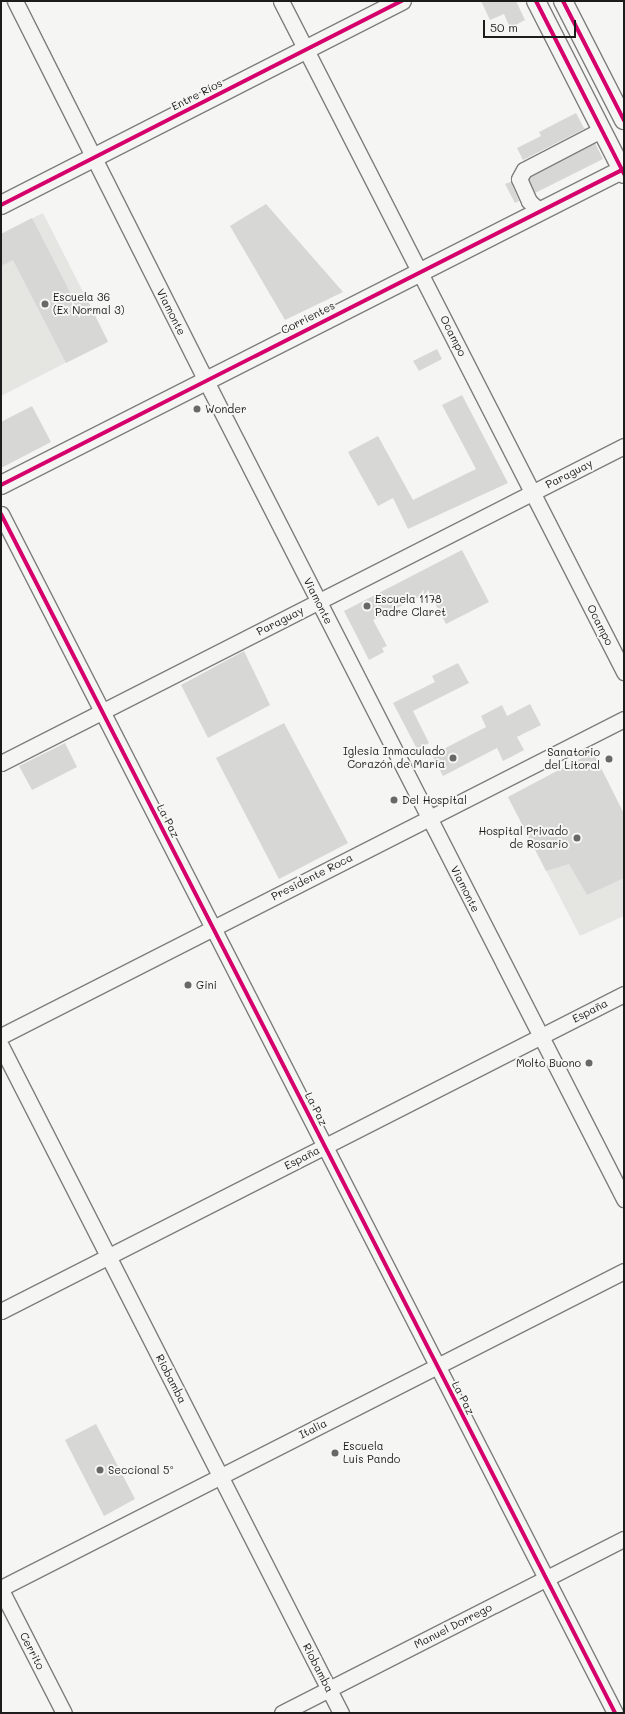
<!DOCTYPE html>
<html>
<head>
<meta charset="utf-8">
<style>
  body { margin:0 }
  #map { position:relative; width:625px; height:1714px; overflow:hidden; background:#f5f5f3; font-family:Mali,sans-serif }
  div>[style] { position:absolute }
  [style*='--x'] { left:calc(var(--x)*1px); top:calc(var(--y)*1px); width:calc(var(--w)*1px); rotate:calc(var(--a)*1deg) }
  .built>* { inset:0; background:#e5e5e2 }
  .building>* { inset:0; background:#d7d7d6 }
  .roads { filter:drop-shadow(1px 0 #7e7e7d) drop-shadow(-1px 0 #7e7e7d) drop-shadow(0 1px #7e7e7d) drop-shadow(0 -1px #7e7e7d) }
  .minor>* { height:15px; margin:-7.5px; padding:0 7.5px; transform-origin:7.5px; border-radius:7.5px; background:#f5f5f3 }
  .major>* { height:18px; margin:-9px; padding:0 9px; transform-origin:9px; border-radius:9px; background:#f5f5f3 }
  .cycleway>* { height:4px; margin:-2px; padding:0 2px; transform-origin:2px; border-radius:2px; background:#d6006c }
  .dots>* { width:11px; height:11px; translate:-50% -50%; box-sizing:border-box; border:2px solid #f6f6f2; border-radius:50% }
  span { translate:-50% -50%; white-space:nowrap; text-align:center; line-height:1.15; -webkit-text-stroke:4px #f6f6f2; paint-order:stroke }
  .street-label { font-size:11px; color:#1c1c1c }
  .poi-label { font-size:11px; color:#1c1c1c }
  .left { translate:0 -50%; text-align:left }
  .right { translate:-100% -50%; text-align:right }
  .frame { position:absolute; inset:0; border:2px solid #1c1c1c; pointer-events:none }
  .scale { position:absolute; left:483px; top:20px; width:93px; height:18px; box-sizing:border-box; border:2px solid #1c1c1c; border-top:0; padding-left:5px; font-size:12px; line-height:14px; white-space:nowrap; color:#1c1c1c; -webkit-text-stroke:3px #f6f6f2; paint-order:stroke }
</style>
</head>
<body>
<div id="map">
  <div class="built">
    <div style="clip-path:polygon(43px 213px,108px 341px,1px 396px,1px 234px)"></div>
    <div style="clip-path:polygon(593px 752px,624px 814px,624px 916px,580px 936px,508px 797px)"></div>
  </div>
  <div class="building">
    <div style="clip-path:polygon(481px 1px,516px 1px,525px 20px,510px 28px,504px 14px,490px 20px)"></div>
    <div style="clip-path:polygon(576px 113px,584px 128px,586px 128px,523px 160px,517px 148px,541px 136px,539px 132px)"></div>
    <div style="clip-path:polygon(595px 143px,603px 159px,535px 193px,529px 179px,531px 177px)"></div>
    <div style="clip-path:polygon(511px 182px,519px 201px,515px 203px,505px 184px)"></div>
    <div style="clip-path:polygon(266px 204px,343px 292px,285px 320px,230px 226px)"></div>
    <div style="clip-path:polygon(32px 218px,74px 300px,85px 295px,108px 342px,66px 363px,13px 260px,1px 266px,1px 234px)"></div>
    <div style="clip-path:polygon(437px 349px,442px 359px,419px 371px,413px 361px)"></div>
    <div style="clip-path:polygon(462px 395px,508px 483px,408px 529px,393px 498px,378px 506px,348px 452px,378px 436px,413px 500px,476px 469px,442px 405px)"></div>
    <div style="clip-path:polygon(32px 406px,51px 442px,1px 468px,1px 422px)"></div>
    <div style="clip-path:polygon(462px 550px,489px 602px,446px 624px,429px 592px,373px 620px,387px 646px,382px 648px,384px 652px,369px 660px,344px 611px)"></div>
    <div style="clip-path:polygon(244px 651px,270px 705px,208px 738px,181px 685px)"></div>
    <div style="clip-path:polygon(458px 663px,469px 683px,413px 711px,429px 743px,417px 749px,393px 703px,435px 682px,432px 676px)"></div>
    <div style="clip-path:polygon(530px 704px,541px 725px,517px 737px,524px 750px,503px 761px,497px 748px,443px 776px,432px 755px,486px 727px,481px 716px,502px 705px,507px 716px)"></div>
    <div style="clip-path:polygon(284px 723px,348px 843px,279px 879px,216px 758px)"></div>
    <div style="clip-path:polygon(65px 743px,77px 767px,32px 790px,19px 766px)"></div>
    <div style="clip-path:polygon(593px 752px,624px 814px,624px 878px,587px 895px,569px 864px,546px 871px,508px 797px)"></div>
    <div style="clip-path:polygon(96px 1424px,135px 1499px,104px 1516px,65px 1440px)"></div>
  </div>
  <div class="roads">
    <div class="minor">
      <div style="--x:15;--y:1;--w:425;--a:63.3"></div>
      <div style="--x:206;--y:381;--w:919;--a:62.93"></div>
      <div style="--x:281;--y:1;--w:754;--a:62.92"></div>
      <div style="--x:540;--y:211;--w:15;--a:-138"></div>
      <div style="--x:529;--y:201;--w:24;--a:-114"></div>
      <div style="--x:519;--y:179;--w:10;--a:-61"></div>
      <div style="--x:524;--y:170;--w:87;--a:-27.5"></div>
      <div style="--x:1;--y:514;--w:1347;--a:62.88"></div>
      <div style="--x:1;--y:763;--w:699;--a:-26.97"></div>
      <div style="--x:1;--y:1036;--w:699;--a:-26.97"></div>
      <div style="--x:1;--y:1046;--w:749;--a:62.99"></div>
      <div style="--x:1;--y:1311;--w:699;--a:-26.97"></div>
      <div style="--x:1;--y:1588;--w:699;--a:-26.97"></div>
      <div style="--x:1;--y:1590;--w:138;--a:62.9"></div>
      <div style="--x:282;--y:1713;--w:384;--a:-27"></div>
    </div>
    <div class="major">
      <div style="--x:536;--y:1;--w:194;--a:63"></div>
      <div style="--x:563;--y:1;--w:134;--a:62.9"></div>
      <div style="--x:1;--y:205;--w:450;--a:-27"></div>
      <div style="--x:1;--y:485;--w:699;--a:-26.9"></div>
    </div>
  </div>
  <div class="cycleway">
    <div style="--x:536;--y:1;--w:194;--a:63"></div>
    <div style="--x:563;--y:1;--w:134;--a:62.9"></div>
    <div style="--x:1;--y:205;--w:450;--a:-27"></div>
    <div style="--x:1;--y:485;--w:696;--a:-26.9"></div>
    <div style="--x:1;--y:514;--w:1347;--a:62.88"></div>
  </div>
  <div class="dots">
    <div style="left:45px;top:304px;background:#686867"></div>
    <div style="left:197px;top:409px;background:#686867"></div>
    <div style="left:367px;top:606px;background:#686867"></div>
    <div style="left:453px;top:758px;background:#686867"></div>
    <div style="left:609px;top:759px;background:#686867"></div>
    <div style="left:394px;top:800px;background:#686867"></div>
    <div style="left:577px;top:838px;background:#686867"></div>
    <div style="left:188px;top:985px;background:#686867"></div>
    <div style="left:589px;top:1063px;background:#686867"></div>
    <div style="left:335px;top:1453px;background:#686867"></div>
    <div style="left:100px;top:1470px;background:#686867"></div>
  </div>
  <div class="street-label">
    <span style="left:197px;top:95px;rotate:-27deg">Entre Ríos</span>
    <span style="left:171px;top:312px;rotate:63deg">Viamonte</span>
    <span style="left:308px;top:318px;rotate:-27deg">Corrientes</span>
    <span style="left:453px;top:336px;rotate:63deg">Ocampo</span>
    <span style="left:569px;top:474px;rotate:-27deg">Paraguay</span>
    <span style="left:318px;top:601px;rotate:63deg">Viamonte</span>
    <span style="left:280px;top:621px;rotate:-27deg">Paraguay</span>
    <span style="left:600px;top:625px;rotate:63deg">Ocampo</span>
    <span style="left:168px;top:821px;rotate:63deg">La Paz</span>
    <span style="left:312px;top:877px;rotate:-27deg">Presidente Roca</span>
    <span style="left:465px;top:889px;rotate:63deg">Viamonte</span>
    <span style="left:590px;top:1011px;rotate:-27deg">España</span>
    <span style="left:316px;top:1109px;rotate:63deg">La Paz</span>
    <span style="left:302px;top:1158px;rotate:-27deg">España</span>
    <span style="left:171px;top:1379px;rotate:63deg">Riobamba</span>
    <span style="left:463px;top:1398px;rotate:63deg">La Paz</span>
    <span style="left:313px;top:1429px;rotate:-27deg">Italia</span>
    <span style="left:453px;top:1626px;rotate:-27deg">Manuel Dorrego</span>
    <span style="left:32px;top:1651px;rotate:63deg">Cerrito</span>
    <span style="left:318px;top:1668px;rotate:63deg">Riobamba</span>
  </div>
  <div class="poi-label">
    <span class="left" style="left:53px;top:304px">Escuela 36<br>(Ex Normal 3)</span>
    <span class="left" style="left:205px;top:409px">Wonder</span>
    <span class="left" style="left:375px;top:606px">Escuela 1178<br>Padre Claret</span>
    <span class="right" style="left:445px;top:758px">Iglesia Inmaculado<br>Corazón de María</span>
    <span class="right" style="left:600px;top:759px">Sanatorio<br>del Litoral</span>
    <span class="left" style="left:402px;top:800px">Del Hospital</span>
    <span class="right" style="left:568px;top:838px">Hospital Privado<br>de Rosario</span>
    <span class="left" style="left:196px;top:985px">Gini</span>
    <span class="right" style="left:581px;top:1063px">Molto Buono</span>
    <span class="left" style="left:343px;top:1453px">Escuela<br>Luis Pando</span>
    <span class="left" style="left:108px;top:1470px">Seccional 5ª</span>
  </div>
  <div class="frame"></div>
  <div class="scale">50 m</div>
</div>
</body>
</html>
